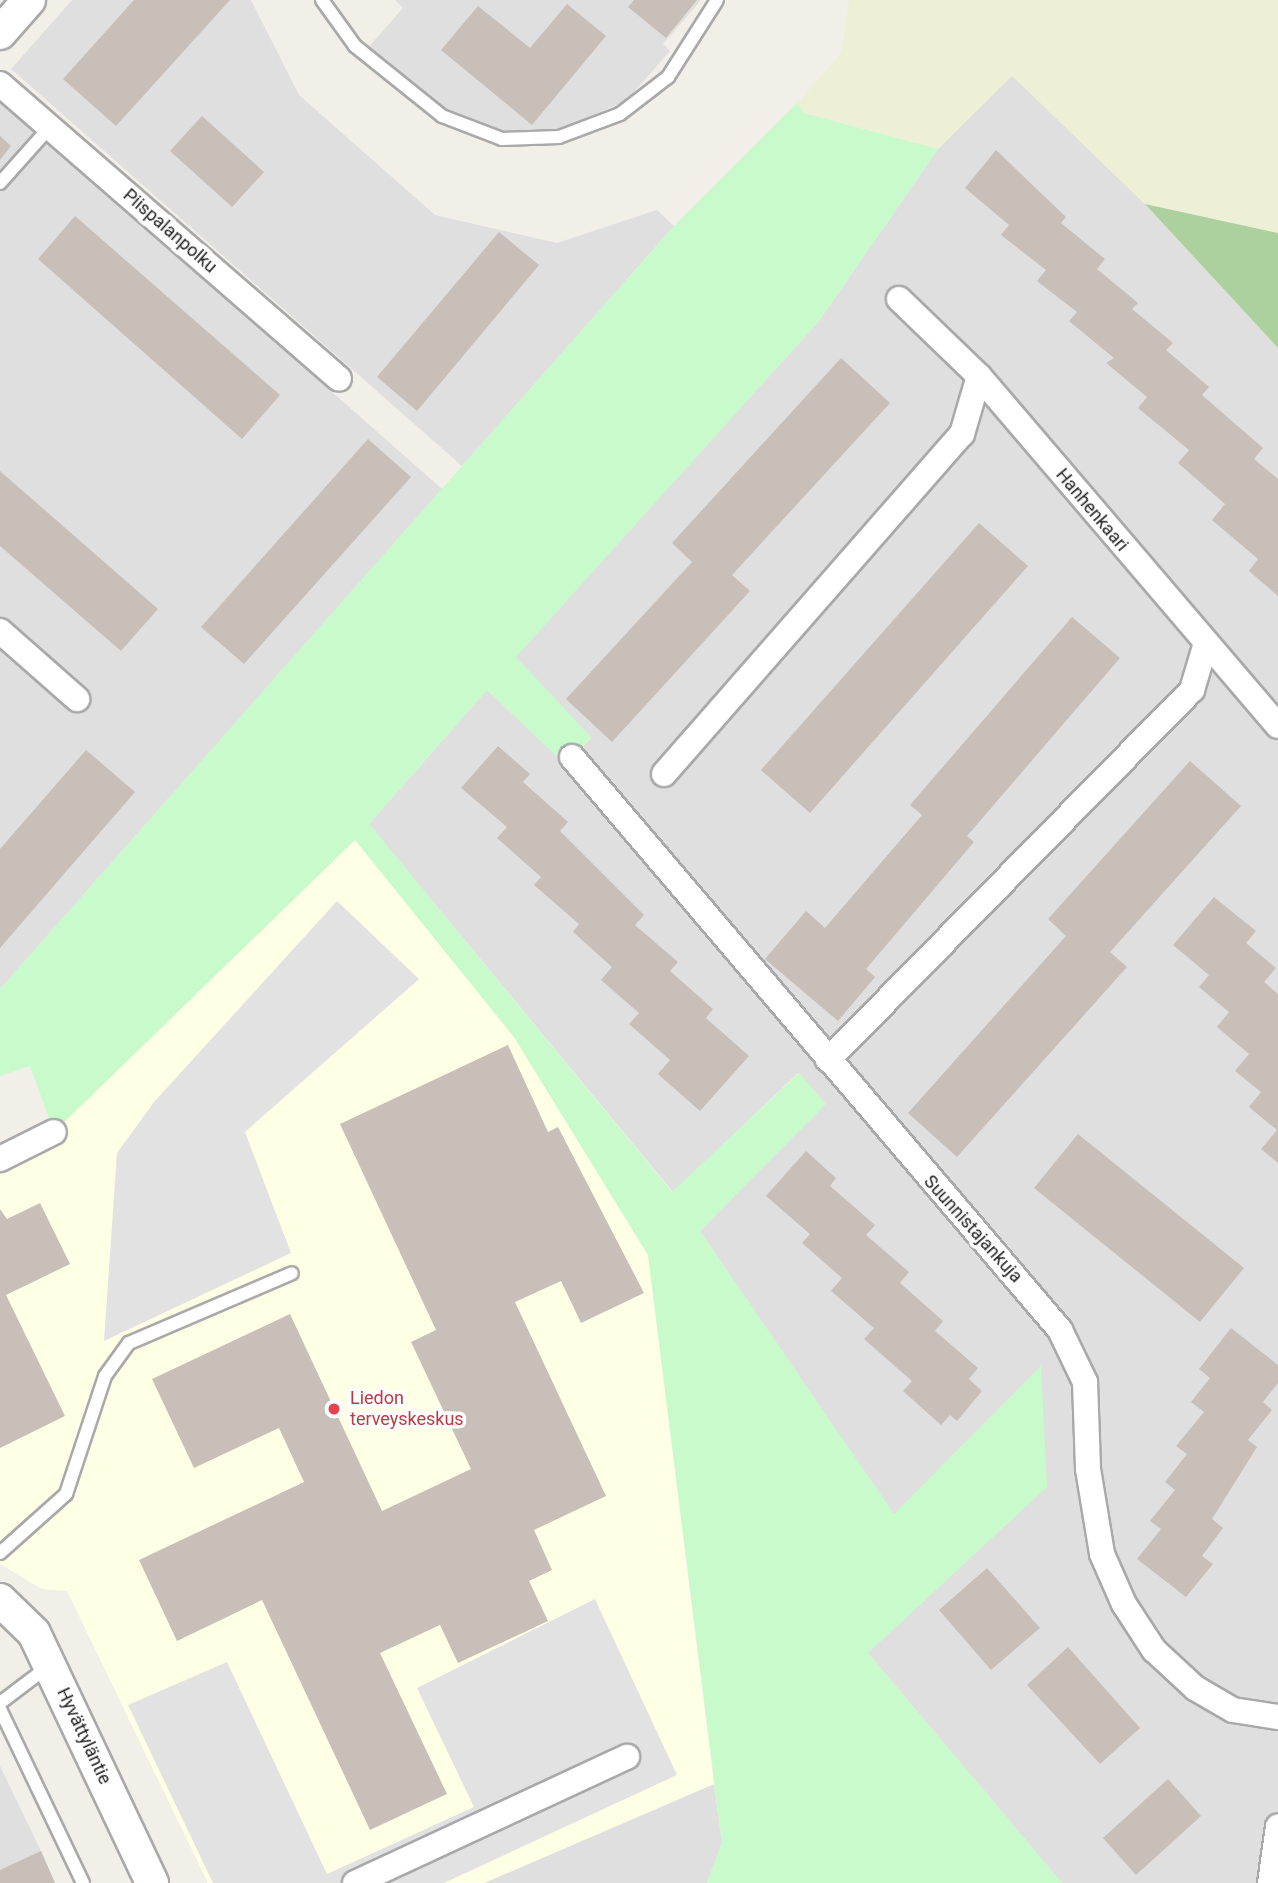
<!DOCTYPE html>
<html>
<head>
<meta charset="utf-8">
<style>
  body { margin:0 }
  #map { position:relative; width:1278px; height:1883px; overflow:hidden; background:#f2efe9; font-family:Roboto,sans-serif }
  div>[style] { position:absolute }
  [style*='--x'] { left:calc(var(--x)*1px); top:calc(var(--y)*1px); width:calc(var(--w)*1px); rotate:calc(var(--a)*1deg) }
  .residential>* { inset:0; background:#e0dfdf }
  .education>* { inset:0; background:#ffffe5 }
  .farmland>* { inset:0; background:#eef0d5 }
  .forest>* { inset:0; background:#add19e }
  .park>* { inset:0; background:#c8facc }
  .parking>* { inset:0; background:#e2e2e2 }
  .building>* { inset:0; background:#c7bfb8 }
  .roads { filter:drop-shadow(2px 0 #a9a9a9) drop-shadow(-2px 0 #a9a9a9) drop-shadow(0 2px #a9a9a9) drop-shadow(0 -2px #a9a9a9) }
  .service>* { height:12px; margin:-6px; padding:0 6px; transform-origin:6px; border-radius:6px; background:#fff }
  .minor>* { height:24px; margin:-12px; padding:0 12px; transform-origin:12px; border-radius:12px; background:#fff }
  .tertiary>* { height:32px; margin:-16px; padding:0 16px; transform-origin:16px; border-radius:16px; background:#fff }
  .dots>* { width:19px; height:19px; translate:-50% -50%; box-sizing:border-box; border:4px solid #fff; border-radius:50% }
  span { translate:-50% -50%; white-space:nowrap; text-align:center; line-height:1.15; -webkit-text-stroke:7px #fff; paint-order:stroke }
  .street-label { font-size:18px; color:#222 }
  .health-label { font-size:18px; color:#be3a42 }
  .left { translate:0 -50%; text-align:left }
</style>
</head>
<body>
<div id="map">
  <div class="residential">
    <div style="clip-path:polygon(72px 0,251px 0,299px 95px,435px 215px,557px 243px,657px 210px,674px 226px,462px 466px,11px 69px)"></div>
    <div style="clip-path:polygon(395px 0,701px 0,663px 44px,670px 51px,627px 100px,525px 146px,418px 98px,365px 51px,403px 8px)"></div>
    <div style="clip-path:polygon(1012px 75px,1145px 204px,1278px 348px,1278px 1883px,1062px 1883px,868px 1653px,938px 1584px,1041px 1367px,894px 1515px,700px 1231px,825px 1104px,798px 1073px,673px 1192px,369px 824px,487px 690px,566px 764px,591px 738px,515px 657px,819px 321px,938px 149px)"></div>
    <div style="clip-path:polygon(0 99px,442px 489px,0 989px)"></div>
    <div style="clip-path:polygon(0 1766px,41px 1851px,55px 1883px,0 1883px)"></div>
    <div style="clip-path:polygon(714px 1784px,722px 1843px,707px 1883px,484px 1883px)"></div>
  </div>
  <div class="education">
    <div style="clip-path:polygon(355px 840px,514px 1037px,648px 1255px,714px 1784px,484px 1883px,208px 1883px,67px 1591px,42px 1589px,0 1564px,0 1162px,54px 1132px)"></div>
  </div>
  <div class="farmland">
    <div style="clip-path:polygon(849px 0,1278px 0,1278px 233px,1145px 204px,1012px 76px,938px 149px,804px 113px,797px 103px,841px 53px)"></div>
  </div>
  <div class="forest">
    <div style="clip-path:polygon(1145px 204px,1278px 233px,1278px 348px)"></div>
  </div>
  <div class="park">
    <div style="clip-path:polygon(797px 103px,804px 113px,938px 149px,819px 321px,516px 657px,591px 737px,566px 765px,487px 690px,369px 824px,672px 1192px,799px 1073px,826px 1104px,700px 1231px,894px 1514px,1041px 1366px,1047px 1487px,868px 1653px,1062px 1883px,707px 1883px,722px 1843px,648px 1255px,514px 1037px,355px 840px,54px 1132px,30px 1066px,0 1076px,0 989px,674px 226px)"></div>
  </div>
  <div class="parking">
    <div style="clip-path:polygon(337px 901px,419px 979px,245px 1132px,291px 1253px,104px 1341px,117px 1153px,154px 1102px)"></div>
    <div style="clip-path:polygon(595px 1599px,677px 1775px,444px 1883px,213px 1883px,128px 1705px,227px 1662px,327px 1874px,474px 1807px,417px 1688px)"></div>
  </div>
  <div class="building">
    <div style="clip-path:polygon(134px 0,230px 0,116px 126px,63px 79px)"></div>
    <div style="clip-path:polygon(634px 0,697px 0,666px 38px,628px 7px)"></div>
    <div style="clip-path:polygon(567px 4px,606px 36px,532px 125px,441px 50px,478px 6px,530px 48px)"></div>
    <div style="clip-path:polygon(202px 116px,264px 172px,232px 207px,170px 151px)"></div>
    <div style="clip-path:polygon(0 136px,11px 146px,0 160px)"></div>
    <div style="clip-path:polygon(996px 150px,1066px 217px,1061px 223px,1105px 259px,1097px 269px,1138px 303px,1132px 309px,1173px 343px,1166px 350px,1209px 387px,1202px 395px,1263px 448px,1254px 459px,1278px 479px,1278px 596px,1249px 571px,1258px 559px,1212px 520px,1225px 504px,1178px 463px,1189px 450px,1138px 408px,1147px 397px,1106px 363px,1114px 358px,1069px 321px,1077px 312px,1037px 281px,1046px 270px,1001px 235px,1009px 225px,965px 188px)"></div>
    <div style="clip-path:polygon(75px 216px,280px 395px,242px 439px,38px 259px)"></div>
    <div style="clip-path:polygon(499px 232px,539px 265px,417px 411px,377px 377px)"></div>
    <div style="clip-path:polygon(841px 358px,890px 403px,732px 575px,750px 591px,612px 742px,566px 699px,692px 562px,672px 543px)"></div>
    <div style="clip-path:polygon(368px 439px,411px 477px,244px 664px,201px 627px)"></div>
    <div style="clip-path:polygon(0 471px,158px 609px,121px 651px,0 546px)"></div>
    <div style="clip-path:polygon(979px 523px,1028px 566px,810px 813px,761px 770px)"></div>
    <div style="clip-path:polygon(1072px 617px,1120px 658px,967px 836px,974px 842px,866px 969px,875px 977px,838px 1021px,765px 959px,806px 911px,825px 928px,922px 815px,910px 805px)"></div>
    <div style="clip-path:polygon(498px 746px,530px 774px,523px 782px,568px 822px,560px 831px,644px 915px,635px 925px,678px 962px,670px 971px,713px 1009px,706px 1018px,749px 1056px,700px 1111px,658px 1074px,670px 1060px,629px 1024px,639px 1013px,601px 980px,612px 967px,573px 932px,579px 924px,534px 885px,541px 877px,497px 838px,507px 827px,461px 788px)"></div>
    <div style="clip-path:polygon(86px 750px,135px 792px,0 948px,0 849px)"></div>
    <div style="clip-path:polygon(1190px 761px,1241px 806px,1110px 952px,1127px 967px,957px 1157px,908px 1113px,1066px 936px,1048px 919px)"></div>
    <div style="clip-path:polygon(1214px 897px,1256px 931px,1246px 943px,1276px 968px,1264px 982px,1278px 994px,1278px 1163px,1261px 1149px,1277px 1130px,1249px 1107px,1261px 1092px,1235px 1071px,1249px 1054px,1217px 1027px,1229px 1012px,1199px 987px,1209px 975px,1173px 945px)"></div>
    <div style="clip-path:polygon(508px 1045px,548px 1132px,558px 1127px,644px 1293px,581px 1323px,561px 1281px,515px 1302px,606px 1496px,534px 1530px,552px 1570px,529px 1581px,548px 1621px,458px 1663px,440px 1625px,380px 1653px,447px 1794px,370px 1830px,262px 1600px,177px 1641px,139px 1560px,304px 1482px,279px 1428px,194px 1468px,152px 1379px,290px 1314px,382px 1511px,471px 1469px,411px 1342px,436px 1330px,340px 1124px)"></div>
    <div style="clip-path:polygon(1078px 1134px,1244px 1268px,1200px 1322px,1034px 1188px)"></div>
    <div style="clip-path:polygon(806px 1151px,836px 1178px,830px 1186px,875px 1225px,866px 1235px,909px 1272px,900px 1283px,943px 1321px,935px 1331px,978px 1368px,969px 1379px,982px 1391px,957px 1421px,950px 1415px,941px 1425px,903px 1391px,912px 1381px,864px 1339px,874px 1328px,831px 1291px,842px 1278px,802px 1243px,810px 1234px,766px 1196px)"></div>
    <div style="clip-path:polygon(40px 1203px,70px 1264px,6px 1295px,65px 1416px,0 1448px,0 1209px,7px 1219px)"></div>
    <div style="clip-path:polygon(1231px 1328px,1278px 1365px,1278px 1383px,1263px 1402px,1272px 1410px,1248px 1440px,1257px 1447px,1212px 1519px,1223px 1528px,1202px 1556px,1213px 1564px,1186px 1597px,1137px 1559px,1161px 1529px,1150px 1521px,1175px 1490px,1165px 1482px,1187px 1454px,1176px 1446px,1204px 1412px,1191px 1402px,1210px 1378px,1199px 1369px)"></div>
    <div style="clip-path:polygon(987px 1568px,1040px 1628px,991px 1670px,939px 1610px)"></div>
    <div style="clip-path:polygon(1068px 1647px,1140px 1728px,1100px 1764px,1027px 1685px)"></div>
    <div style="clip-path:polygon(1168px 1779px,1201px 1816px,1136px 1875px,1103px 1838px)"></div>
    <div style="clip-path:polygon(41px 1851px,55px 1883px,0 1883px,0 1870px)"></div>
  </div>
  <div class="roads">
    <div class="service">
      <div style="--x:322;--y:0;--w:57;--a:54.3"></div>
      <div style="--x:355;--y:46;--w:112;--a:38.8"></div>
      <div style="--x:442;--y:116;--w:64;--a:21"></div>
      <div style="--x:502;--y:139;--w:57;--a:-2"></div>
      <div style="--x:559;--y:137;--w:65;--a:-20.7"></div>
      <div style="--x:620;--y:114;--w:61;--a:-37.6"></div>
      <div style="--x:668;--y:77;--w:91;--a:-57.5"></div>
      <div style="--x:0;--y:183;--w:75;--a:-48.2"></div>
      <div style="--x:0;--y:1553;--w:89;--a:-41.8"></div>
      <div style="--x:66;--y:1494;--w:124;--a:-71.7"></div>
      <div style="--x:105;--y:1376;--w:41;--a:-54"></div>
      <div style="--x:129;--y:1343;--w:177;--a:-23.2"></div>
      <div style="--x:0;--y:1703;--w:63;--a:-37.2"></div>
      <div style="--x:0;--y:1709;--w:193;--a:64.5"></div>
    </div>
    <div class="minor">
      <div style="--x:0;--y:84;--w:449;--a:41"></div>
      <div style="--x:899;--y:299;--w:111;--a:43.9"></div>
      <div style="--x:979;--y:376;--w:460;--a:49.5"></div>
      <div style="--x:0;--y:631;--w:103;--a:41.4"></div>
      <div style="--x:572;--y:757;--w:753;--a:49.58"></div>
      <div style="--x:1060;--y:1330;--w:58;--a:64.3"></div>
      <div style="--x:1085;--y:1382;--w:87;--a:88"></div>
      <div style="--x:1088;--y:1469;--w:86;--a:80.6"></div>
      <div style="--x:1102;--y:1554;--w:55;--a:66.3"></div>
      <div style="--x:1124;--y:1604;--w:55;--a:56.9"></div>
      <div style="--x:1154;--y:1650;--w:56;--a:42.8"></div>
      <div style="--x:1195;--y:1688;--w:44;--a:30.1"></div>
      <div style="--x:1233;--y:1710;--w:46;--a:8.8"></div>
      <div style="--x:664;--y:774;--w:452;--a:-48.8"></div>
      <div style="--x:962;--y:434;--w:60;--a:-73.7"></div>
      <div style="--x:828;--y:1060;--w:519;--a:-45.47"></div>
      <div style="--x:1192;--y:690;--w:49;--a:-73.4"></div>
      <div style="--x:0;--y:1159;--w:60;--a:-26.6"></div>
      <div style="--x:355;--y:1883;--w:300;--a:-24.9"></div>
      <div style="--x:1270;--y:1883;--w:57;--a:-81.9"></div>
    </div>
    <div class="tertiary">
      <div style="--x:0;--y:33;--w:44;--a:-48.7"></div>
      <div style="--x:0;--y:1600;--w:47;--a:44.1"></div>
      <div style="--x:34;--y:1633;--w:276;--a:64.7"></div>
    </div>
  </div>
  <div class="dots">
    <div style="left:334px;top:1409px;background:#e0444e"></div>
  </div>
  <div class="street-label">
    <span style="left:170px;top:231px;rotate:41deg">Piispalanpolku</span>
    <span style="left:1092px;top:510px;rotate:50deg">Hanhenkaari</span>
    <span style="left:973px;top:1229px;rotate:48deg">Suunnistajankuja</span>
    <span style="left:84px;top:1736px;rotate:65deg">Hyvättyläntie</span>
  </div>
  <div class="health-label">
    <span class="left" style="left:350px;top:1409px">Liedon<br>terveyskeskus</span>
  </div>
</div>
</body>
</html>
